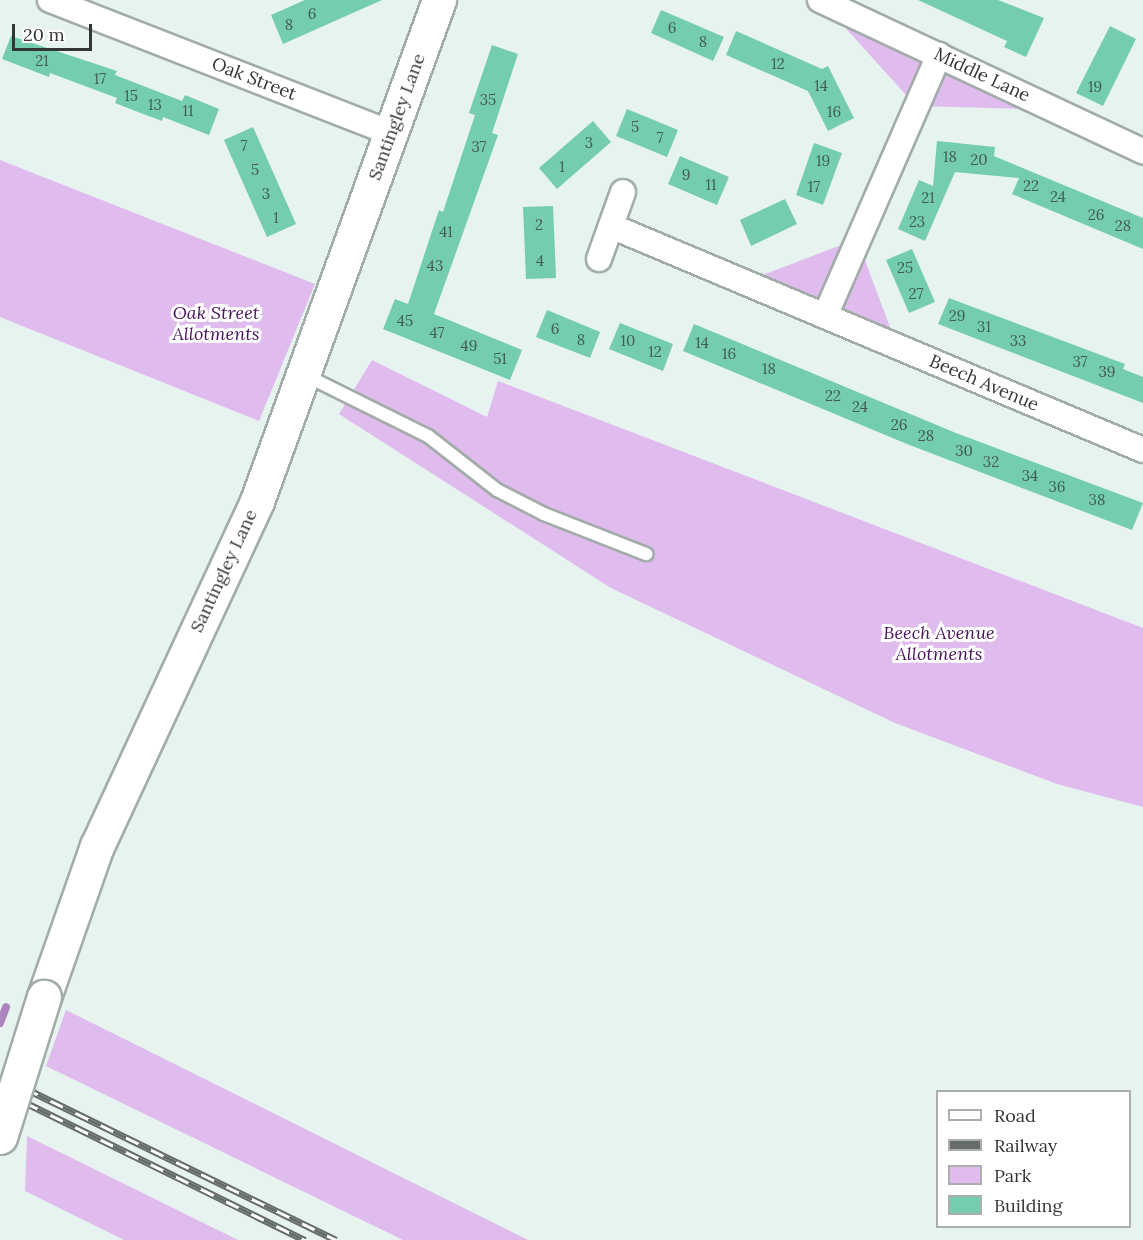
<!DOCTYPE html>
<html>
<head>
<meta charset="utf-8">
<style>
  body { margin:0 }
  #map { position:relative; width:1143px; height:1240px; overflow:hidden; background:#e7f3ee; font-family:Lora,serif }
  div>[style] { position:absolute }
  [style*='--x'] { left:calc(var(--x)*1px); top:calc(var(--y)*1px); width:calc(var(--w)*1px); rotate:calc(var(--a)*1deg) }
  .green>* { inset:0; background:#dfbced }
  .stream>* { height:8px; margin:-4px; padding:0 4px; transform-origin:4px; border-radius:4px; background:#ad84be }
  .building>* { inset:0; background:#75cdb0 }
  .roads { filter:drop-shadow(2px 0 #a1aca8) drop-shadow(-2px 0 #a1aca8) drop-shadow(0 2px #a1aca8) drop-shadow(0 -2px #a1aca8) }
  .lane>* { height:12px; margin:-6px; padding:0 6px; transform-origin:6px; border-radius:6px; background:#fff }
  .street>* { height:24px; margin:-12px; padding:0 12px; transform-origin:12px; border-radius:12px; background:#fff }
  .secondary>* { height:33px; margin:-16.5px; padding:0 16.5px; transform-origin:16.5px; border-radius:16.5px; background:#fff }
  .rail>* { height:7px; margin-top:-3.5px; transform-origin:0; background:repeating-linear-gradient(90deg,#fff 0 14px,#656c69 0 28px); box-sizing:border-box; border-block:2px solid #656c69 }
  .bridges { filter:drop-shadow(2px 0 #a1aca8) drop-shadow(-2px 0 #a1aca8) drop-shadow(0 2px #a1aca8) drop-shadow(0 -2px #a1aca8) }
  .secondary-bridge>* { height:33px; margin:-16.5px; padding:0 16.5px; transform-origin:16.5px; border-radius:16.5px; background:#fff }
  span { translate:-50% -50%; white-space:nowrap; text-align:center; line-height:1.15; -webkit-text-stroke:6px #fff; paint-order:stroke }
  .number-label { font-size:15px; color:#435c54 }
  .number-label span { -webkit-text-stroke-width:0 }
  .street-label { font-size:18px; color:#323735 }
  .park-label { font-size:18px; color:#48135a; font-style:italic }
  .legend { position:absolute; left:936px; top:1090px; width:195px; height:138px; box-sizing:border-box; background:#fff; border:2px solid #adafae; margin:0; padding:8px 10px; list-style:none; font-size:18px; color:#323735 }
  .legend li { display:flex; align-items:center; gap:12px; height:30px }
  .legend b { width:30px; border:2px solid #adafae }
  .scale { position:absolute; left:12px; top:24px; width:80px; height:27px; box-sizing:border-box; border:3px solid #323735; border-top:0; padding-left:8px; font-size:18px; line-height:21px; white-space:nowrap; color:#323735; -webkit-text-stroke:4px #fff; paint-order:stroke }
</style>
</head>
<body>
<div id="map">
  <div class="green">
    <div style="clip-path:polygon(821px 1px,1058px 110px,916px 106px)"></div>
    <div style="clip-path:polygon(0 160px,315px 284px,259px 421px,0 317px)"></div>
    <div style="clip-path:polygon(857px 239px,897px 346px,744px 282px)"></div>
    <div style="clip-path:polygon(372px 360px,487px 417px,498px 381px,1143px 628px,1143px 807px,1057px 784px,895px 723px,611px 588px,339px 414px)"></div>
    <div style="clip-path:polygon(66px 1010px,528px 1240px,403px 1240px,46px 1066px)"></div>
    <div style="clip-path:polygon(27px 1136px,238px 1240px,124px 1240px,25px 1191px)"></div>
  </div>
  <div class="stream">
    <div style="--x:0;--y:1023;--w:17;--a:-69"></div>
  </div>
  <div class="building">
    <div style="clip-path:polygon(305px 0,382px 0,283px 44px,271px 15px)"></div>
    <div style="clip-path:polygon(918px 0,998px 0,1044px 18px,1026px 57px,1004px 47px,1007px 41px)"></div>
    <div style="clip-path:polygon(661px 10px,724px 37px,713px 61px,651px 33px)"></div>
    <div style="clip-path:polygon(1110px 26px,1136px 39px,1103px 106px,1076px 93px)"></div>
    <div style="clip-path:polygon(736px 31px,822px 69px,828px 66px,854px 118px,828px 131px,808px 91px,726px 55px)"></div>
    <div style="clip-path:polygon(11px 36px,117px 71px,115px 75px,182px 101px,185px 95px,219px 109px,209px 135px,163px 117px,162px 121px,138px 112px,115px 103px,117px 98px,50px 73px,49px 77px,2px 59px)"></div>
    <div style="clip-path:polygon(492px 45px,518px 54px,492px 133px,498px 135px,434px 314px,522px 350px,510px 380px,383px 329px,395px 299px,408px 304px,439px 210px,443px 212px,475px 115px,469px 113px)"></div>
    <div style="clip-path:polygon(627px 109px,678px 130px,667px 157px,616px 136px)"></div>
    <div style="clip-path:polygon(593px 121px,611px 142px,557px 189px,539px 168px)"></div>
    <div style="clip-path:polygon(253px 127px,296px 224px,267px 237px,224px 140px)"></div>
    <div style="clip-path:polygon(937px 141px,995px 147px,994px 156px,1143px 218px,1143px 249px,1012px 194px,1019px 178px,955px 172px,925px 241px,898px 229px,919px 180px,933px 186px)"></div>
    <div style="clip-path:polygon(814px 143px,842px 153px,823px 205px,796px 195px)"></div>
    <div style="clip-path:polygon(680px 156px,729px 177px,717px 205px,668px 184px)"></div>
    <div style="clip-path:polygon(785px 199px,797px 224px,751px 246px,740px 220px)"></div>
    <div style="clip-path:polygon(553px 206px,556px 278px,526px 279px,523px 207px)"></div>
    <div style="clip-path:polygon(912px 249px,935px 302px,909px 313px,886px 260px)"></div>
    <div style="clip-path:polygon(949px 298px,1125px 364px,1123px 369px,1143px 377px,1143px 403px,938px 324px)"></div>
    <div style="clip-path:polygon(547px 310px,600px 332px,590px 358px,536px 337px)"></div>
    <div style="clip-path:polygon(620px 323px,673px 344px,663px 371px,609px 349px)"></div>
    <div style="clip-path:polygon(694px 324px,956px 433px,1143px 503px,1132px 530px,907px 444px,683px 351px)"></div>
  </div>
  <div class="roads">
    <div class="lane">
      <div style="--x:305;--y:375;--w:137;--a:26.4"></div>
      <div style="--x:428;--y:436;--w:88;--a:38"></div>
      <div style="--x:497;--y:490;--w:53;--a:27.1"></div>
      <div style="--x:544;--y:514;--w:110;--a:21.4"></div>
    </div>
    <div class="street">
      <div style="--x:50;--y:0;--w:366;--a:21.3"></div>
      <div style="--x:820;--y:0;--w:357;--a:25.1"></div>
      <div style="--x:611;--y:226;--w:577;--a:22.83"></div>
      <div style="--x:599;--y:259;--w:71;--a:-70.3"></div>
      <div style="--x:825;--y:316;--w:285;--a:-66.4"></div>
    </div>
    <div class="secondary">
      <div style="--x:44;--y:997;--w:160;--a:-70.7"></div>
      <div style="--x:97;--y:846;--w:380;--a:-65.1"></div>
      <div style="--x:257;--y:501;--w:533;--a:-70.04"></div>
    </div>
  </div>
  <div class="rail">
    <div style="--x:0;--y:1076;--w:374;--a:26"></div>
    <div style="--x:0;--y:1090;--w:340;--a:26.2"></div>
  </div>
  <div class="bridges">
    <div class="secondary-bridge">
      <div style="--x:0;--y:1137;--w:147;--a:-72.6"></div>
    </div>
  </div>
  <div class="number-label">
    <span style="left:312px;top:14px">6</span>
    <span style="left:289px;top:25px">8</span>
    <span style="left:672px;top:28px">6</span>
    <span style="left:703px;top:42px">8</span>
    <span style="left:42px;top:61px">21</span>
    <span style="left:778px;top:64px">12</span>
    <span style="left:100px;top:79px">17</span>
    <span style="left:821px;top:86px">14</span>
    <span style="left:1095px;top:87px">19</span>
    <span style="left:131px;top:96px">15</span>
    <span style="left:488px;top:100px">35</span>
    <span style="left:155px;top:105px">13</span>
    <span style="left:188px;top:111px">11</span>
    <span style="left:834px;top:112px">16</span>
    <span style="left:635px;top:127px">5</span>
    <span style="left:660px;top:138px">7</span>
    <span style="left:589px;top:143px">3</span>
    <span style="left:244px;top:146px">7</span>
    <span style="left:479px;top:147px">37</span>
    <span style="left:950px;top:157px">18</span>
    <span style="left:979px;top:160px">20</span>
    <span style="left:823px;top:161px">19</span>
    <span style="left:562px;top:167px">1</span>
    <span style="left:255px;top:170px">5</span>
    <span style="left:686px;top:175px">9</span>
    <span style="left:711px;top:185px">11</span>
    <span style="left:1031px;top:186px">22</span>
    <span style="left:814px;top:187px">17</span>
    <span style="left:266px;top:194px">3</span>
    <span style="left:1058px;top:197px">24</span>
    <span style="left:928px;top:198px">21</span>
    <span style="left:1096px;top:215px">26</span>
    <span style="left:276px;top:218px">1</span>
    <span style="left:917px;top:222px">23</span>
    <span style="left:539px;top:225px">2</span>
    <span style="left:1123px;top:226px">28</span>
    <span style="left:446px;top:232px">41</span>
    <span style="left:540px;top:261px">4</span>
    <span style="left:435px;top:266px">43</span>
    <span style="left:905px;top:268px">25</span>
    <span style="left:916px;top:294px">27</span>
    <span style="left:957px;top:316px">29</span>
    <span style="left:405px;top:321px">45</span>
    <span style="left:984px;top:327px">31</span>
    <span style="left:555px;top:329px">6</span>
    <span style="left:437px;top:333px">47</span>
    <span style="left:581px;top:340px">8</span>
    <span style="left:628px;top:341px">10</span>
    <span style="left:1018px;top:341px">33</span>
    <span style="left:702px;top:343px">14</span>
    <span style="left:469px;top:346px">49</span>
    <span style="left:655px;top:352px">12</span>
    <span style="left:729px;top:354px">16</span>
    <span style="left:500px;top:359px">51</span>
    <span style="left:1080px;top:362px">37</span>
    <span style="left:769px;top:369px">18</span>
    <span style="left:1107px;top:372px">39</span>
    <span style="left:833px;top:396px">22</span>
    <span style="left:860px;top:407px">24</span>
    <span style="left:899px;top:425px">26</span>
    <span style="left:926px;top:436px">28</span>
    <span style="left:964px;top:451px">30</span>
    <span style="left:991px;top:462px">32</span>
    <span style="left:1030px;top:476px">34</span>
    <span style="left:1057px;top:487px">36</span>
    <span style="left:1097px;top:500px">38</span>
  </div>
  <div class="street-label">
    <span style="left:982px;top:75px;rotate:25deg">Middle Lane</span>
    <span style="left:254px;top:79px;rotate:21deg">Oak Street</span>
    <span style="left:397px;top:117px;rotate:-70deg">Santingley Lane</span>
    <span style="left:984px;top:383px;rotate:23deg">Beech Avenue</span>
    <span style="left:224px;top:571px;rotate:-65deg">Santingley Lane</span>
  </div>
  <div class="park-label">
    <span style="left:216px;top:324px">Oak Street<br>Allotments</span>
    <span style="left:939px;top:644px">Beech Avenue<br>Allotments</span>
  </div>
  <ul class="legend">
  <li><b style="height:8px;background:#fff"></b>Road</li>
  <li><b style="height:8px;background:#656c69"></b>Railway</li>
  <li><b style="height:16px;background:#dfbced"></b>Park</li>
  <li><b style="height:16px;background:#75cdb0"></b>Building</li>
  </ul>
  <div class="scale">20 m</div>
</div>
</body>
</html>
